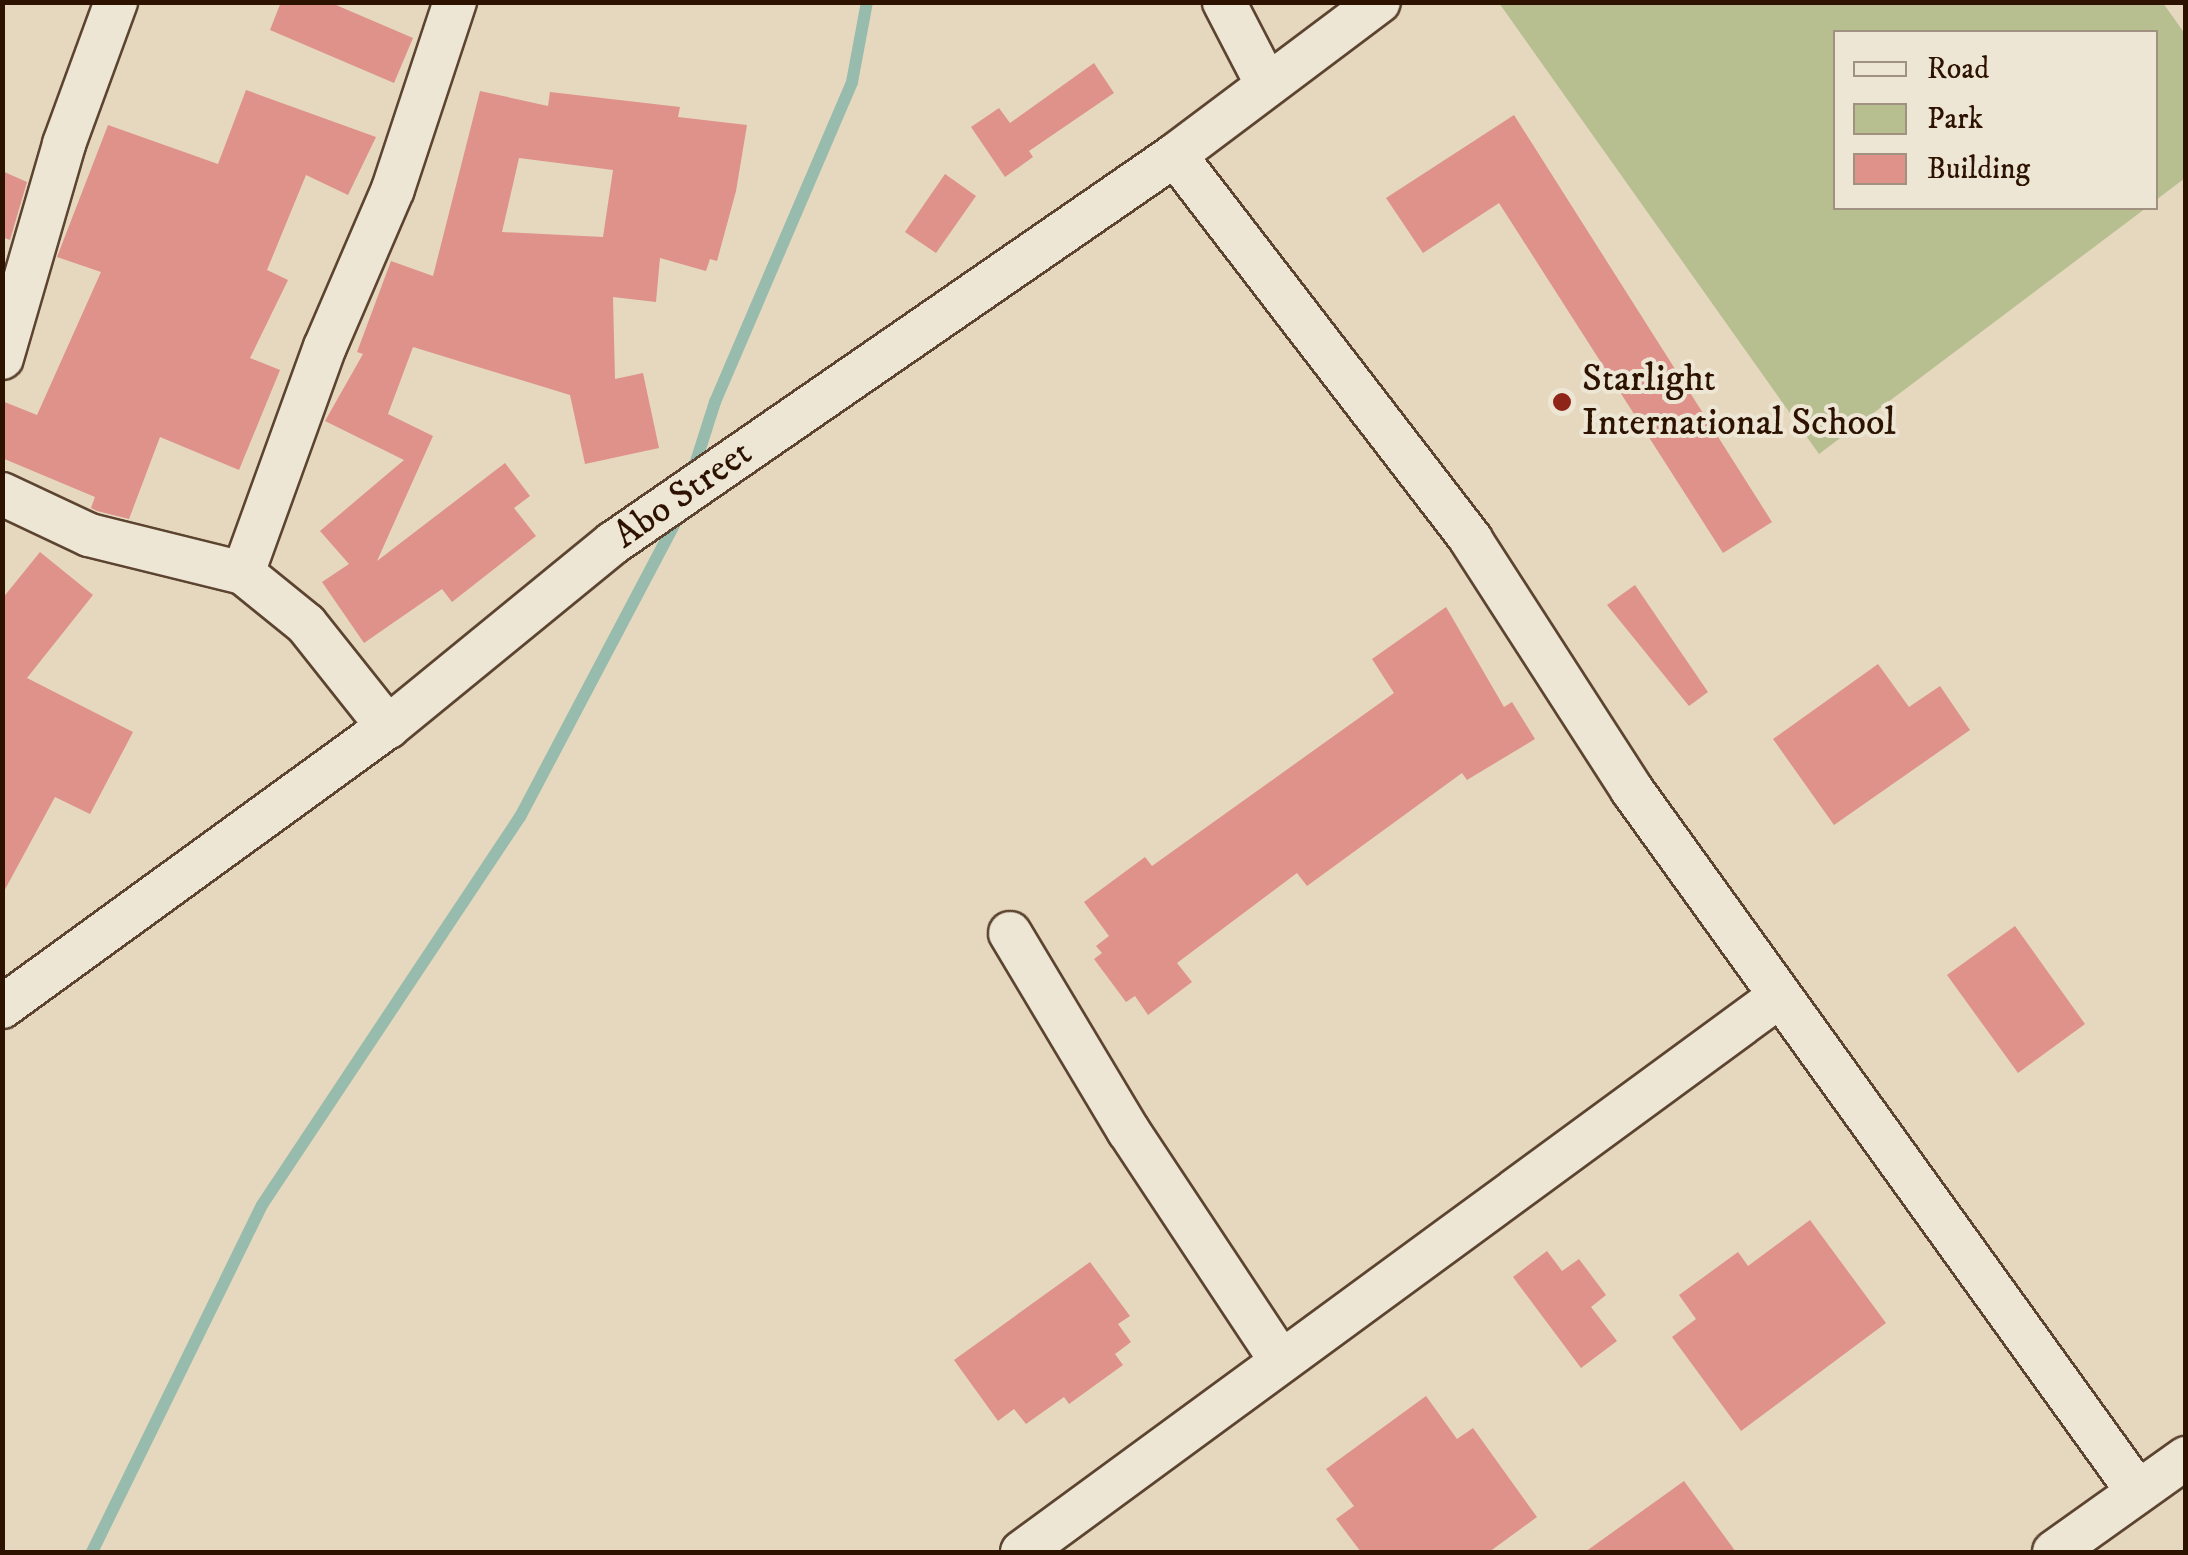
<!DOCTYPE html>
<html>
<head>
<meta charset="utf-8">
<style>
  body { margin:0 }
  #map { position:relative; width:2188px; height:1555px; overflow:hidden; background:#e5d8be; font-family:"IM FELL DW Pica",serif }
  div>[style] { position:absolute }
  [style*='--x'] { left:calc(var(--x)*1px); top:calc(var(--y)*1px); width:calc(var(--w)*1px); rotate:calc(var(--a)*1deg) }
  .green>* { inset:0; background:#b7be90 }
  .stream>* { height:12px; margin:-6px; padding:0 6px; transform-origin:6px; border-radius:6px; background:#97bbac }
  .building>* { inset:0; background:#de928a }
  .roads { filter:drop-shadow(2px 0 #5c4430) drop-shadow(-2px 0 #5c4430) drop-shadow(0 2px #5c4430) drop-shadow(0 -2px #5c4430) }
  .minor>* { height:42px; margin:-21px; padding:0 21px; transform-origin:21px; border-radius:21px; background:#eee6d5 }
  .dots>* { width:28px; height:28px; translate:-50% -50%; box-sizing:border-box; border:5px solid #eee6d5; border-radius:50% }
  span { translate:-50% -50%; white-space:nowrap; text-align:center; line-height:1.15; -webkit-text-stroke:8px #eee6d5; paint-order:stroke }
  .poi-label { font-size:38px; color:#2e1200 }
  .left { translate:0 -50%; text-align:left }
  .street-label { font-size:38px; color:#2e1200 }
  .frame { position:absolute; inset:0; border:5px solid #2e1200; pointer-events:none }
  .legend { position:absolute; left:1833px; top:30px; width:325px; height:180px; box-sizing:border-box; background:#eee6d5; border:2px solid #a19180; margin:0; padding:12px 18px; list-style:none; font-size:30px; color:#2e1200 }
  .legend li { display:flex; align-items:center; gap:20px; height:50px }
  .legend b { width:50px; border:2px solid #a19180 }
</style>
</head>
<body>
<div id="map">
  <div class="green">
    <div style="clip-path:polygon(1499px 3px,2163px 3px,2185px 34px,2185px 178px,2156px 200px,2156px 32px,1836px 32px,1836px 208px,2146px 208px,1819px 454px)"></div>
  </div>
  <div class="stream">
    <div style="--x:692;--y:474;--w:76;--a:-72.3"></div>
    <div style="--x:715;--y:402;--w:348;--a:-66.8"></div>
    <div style="--x:852;--y:82;--w:81;--a:-79.4"></div>
    <div style="--x:92;--y:1552;--w:386;--a:-63.9"></div>
    <div style="--x:262;--y:1205;--w:466;--a:-56.4"></div>
    <div style="--x:520;--y:817;--w:339;--a:-62.2"></div>
  </div>
  <div class="building">
    <div style="clip-path:polygon(281px 2px,329px 2px,413px 38px,394px 83px,270px 30px)"></div>
    <div style="clip-path:polygon(1094px 63px,1114px 93px,1029px 151px,1033px 157px,1005px 177px,971px 127px,999px 108px,1010px 123px)"></div>
    <div style="clip-path:polygon(246px 90px,376px 137px,348px 195px,306px 175px,267px 270px,288px 280px,250px 358px,280px 370px,239px 470px,160px 437px,129px 519px,97px 511px,91px 508px,95px 497px,2px 458px,2px 401px,37px 415px,101px 272px,57px 257px,108px 125px,218px 164px)"></div>
    <div style="clip-path:polygon(evenodd,480px 91px,548px 106px,550px 92px,680px 107px,678px 117px,747px 125px,736px 191px,717px 261px,710px 259px,706px 271px,660px 258px,656px 302px,613px 297px,615px 379px,643px 373px,659px 448px,585px 464px,570px 395px,413px 347px,388px 414px,433px 436px,377px 561px,505px 463px,530px 496px,514px 508px,536px 536px,452px 602px,442px 589px,364px 643px,322px 582px,349px 564px,320px 531px,404px 460px,325px 421px,363px 354px,357px 352px,391px 261px,433px 276px,480px 91px,519px 158px,613px 170px,603px 237px,502px 232px,519px 158px)"></div>
    <div style="clip-path:polygon(1514px 115px,1772px 522px,1723px 553px,1499px 203px,1423px 253px,1386px 198px)"></div>
    <div style="clip-path:polygon(2px 171px,27px 182px,10px 240px,2px 237px)"></div>
    <div style="clip-path:polygon(945px 174px,976px 196px,936px 253px,905px 232px)"></div>
    <div style="clip-path:polygon(40px 552px,93px 595px,27px 678px,133px 732px,90px 814px,55px 797px,2px 895px,2px 599px)"></div>
    <div style="clip-path:polygon(1635px 585px,1708px 692px,1689px 706px,1607px 605px)"></div>
    <div style="clip-path:polygon(1446px 607px,1504px 707px,1512px 702px,1535px 739px,1467px 780px,1462px 773px,1307px 886px,1297px 873px,1177px 963px,1192px 982px,1148px 1015px,1135px 996px,1126px 1002px,1094px 959px,1102px 953px,1096px 946px,1109px 936px,1084px 902px,1145px 857px,1152px 866px,1394px 693px,1372px 659px)"></div>
    <div style="clip-path:polygon(1878px 664px,1909px 707px,1940px 686px,1970px 730px,1834px 825px,1773px 739px)"></div>
    <div style="clip-path:polygon(2015px 926px,2085px 1024px,2018px 1073px,1947px 975px)"></div>
    <div style="clip-path:polygon(1810px 1220px,1886px 1323px,1741px 1431px,1672px 1337px,1696px 1319px,1679px 1295px,1738px 1252px,1748px 1266px)"></div>
    <div style="clip-path:polygon(1547px 1251px,1562px 1271px,1579px 1259px,1606px 1295px,1591px 1307px,1617px 1341px,1581px 1368px,1513px 1277px)"></div>
    <div style="clip-path:polygon(1090px 1262px,1130px 1316px,1118px 1324px,1131px 1342px,1115px 1354px,1123px 1365px,1069px 1404px,1064px 1397px,1026px 1424px,1014px 1409px,998px 1421px,954px 1360px)"></div>
    <div style="clip-path:polygon(1426px 1396px,1457px 1439px,1473px 1428px,1537px 1517px,1489px 1552px,1361px 1552px,1336px 1519px,1354px 1506px,1326px 1469px)"></div>
    <div style="clip-path:polygon(1684px 1481px,1736px 1552px,1585px 1552px)"></div>
  </div>
  <div class="roads">
    <div class="minor">
      <div style="--x:1224;--y:2;--w:91;--a:62.6"></div>
      <div style="--x:1175;--y:155;--w:486;--a:52.4"></div>
      <div style="--x:1471;--y:540;--w:297;--a:57.2"></div>
      <div style="--x:1632;--y:790;--w:865;--a:54.22"></div>
      <div style="--x:2;--y:358;--w:223;--a:-73.8"></div>
      <div style="--x:64;--y:144;--w:151;--a:-69.9"></div>
      <div style="--x:2;--y:494;--w:96;--a:25.2"></div>
      <div style="--x:89;--y:535;--w:159;--a:13.9"></div>
      <div style="--x:243;--y:573;--w:81;--a:39"></div>
      <div style="--x:306;--y:624;--w:132;--a:51.5"></div>
      <div style="--x:243;--y:573;--w:240;--a:-70.1"></div>
      <div style="--x:325;--y:347;--w:172;--a:-66.7"></div>
      <div style="--x:393;--y:189;--w:197;--a:-71.7"></div>
      <div style="--x:1010;--y:933;--w:230;--a:59.1"></div>
      <div style="--x:1128;--y:1130;--w:277;--a:56.5"></div>
      <div style="--x:2;--y:1007;--w:477;--a:-36"></div>
      <div style="--x:388;--y:727;--w:291;--a:-39.3"></div>
      <div style="--x:613;--y:543;--w:683;--a:-34.62"></div>
      <div style="--x:1175;--y:155;--w:255;--a:-36.9"></div>
      <div style="--x:1022;--y:1552;--w:940;--a:-36.26"></div>
      <div style="--x:2054;--y:1552;--w:162;--a:-35.5"></div>
    </div>
  </div>
  <div class="dots">
    <div style="left:1562px;top:402px;background:#8f2418"></div>
  </div>
  <div class="poi-label">
    <span class="left" style="left:1582px;top:402px">Starlight<br>International School</span>
  </div>
  <div class="street-label">
    <span style="left:683px;top:495px;rotate:-35deg">Abo Street</span>
  </div>
  <div class="frame"></div>
  <ul class="legend">
  <li><b style="height:12px;background:#eee6d5"></b>Road</li>
  <li><b style="height:28px;background:#b7be90"></b>Park</li>
  <li><b style="height:28px;background:#de928a"></b>Building</li>
  </ul>
</div>
</body>
</html>
